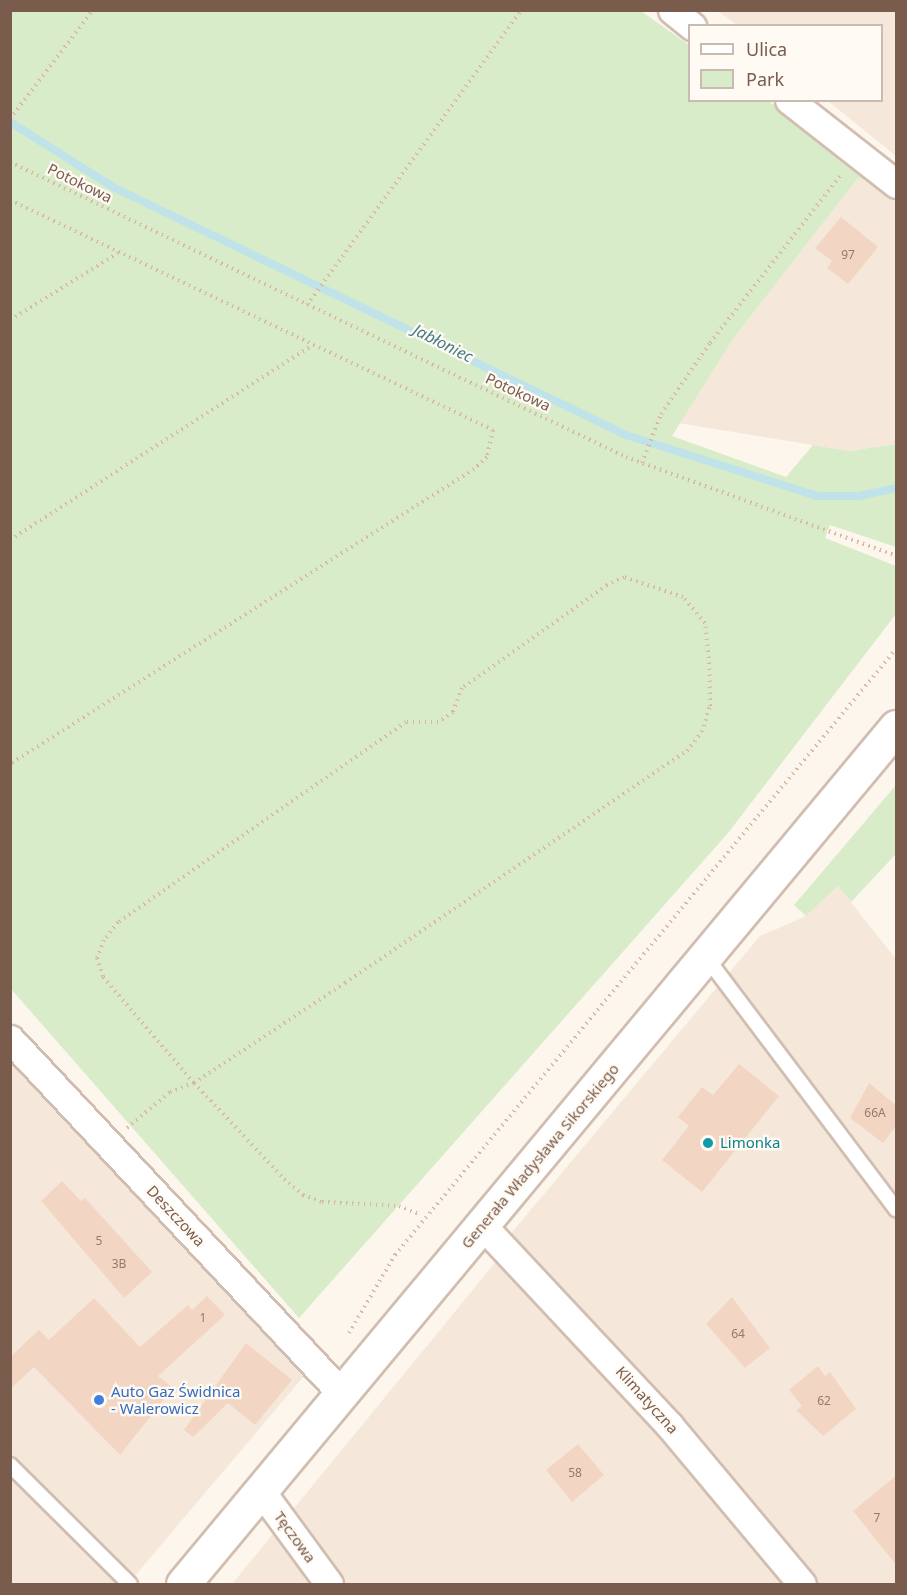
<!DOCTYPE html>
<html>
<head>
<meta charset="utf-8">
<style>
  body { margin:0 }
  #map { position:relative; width:907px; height:1595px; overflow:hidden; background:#fdf6ec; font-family:"Noto Sans",sans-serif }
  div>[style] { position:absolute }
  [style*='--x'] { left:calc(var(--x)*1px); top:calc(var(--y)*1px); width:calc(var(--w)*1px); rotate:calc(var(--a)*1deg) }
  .residential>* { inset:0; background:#f5e8da }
  .green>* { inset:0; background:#d8ecc9 }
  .stream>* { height:8px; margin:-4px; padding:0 4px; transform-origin:4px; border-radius:4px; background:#bfe3e8 }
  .building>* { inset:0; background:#f3d5c3 }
  .path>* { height:4px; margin-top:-2px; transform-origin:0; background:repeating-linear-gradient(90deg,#d9b8a5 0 1.5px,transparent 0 6px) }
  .roads { filter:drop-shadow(2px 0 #d1beb0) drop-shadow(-2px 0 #d1beb0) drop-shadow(0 2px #d1beb0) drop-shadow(0 -2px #d1beb0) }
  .service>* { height:14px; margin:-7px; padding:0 7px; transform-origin:7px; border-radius:7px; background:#fff }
  .minor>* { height:27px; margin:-13.5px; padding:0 13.5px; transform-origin:13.5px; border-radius:13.5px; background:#fff }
  .tertiary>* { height:33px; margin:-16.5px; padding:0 16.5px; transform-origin:16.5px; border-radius:16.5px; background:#fff }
  .dots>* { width:16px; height:16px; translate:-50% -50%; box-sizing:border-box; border:3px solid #fffaf3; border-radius:50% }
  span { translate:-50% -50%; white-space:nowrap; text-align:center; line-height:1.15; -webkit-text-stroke:4.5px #fffaf3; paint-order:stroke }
  .number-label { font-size:12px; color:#987a6a }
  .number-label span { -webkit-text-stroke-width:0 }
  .street-label { font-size:15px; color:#7a5c4d }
  .culture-label { font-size:15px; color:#0d838f }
  .left { translate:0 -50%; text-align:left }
  .shop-label { font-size:15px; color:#366cbe }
  .water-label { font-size:16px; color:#437c86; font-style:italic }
  .frame { position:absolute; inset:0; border:12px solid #7a5c4d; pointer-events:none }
  .legend { position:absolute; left:688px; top:24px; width:195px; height:78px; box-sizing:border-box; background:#fffaf3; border:2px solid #cabbb1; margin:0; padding:8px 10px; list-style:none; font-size:18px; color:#7a5c4d }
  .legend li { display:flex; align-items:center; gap:12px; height:30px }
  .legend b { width:30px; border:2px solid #cabbb1 }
</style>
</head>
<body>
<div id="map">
  <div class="residential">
    <div style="clip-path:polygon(718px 11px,896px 11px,896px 156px,828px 101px,882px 100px,882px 26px,737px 25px)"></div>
    <div style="clip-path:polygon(858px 178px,896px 193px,896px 444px,849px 451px,678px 423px,733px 339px)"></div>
    <div style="clip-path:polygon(838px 886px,896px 959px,896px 1584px,232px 1584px,494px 1264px,513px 1231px,760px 936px,806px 916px)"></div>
    <div style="clip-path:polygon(10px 1057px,304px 1376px,128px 1584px,11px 1584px)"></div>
  </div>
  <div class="green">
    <div style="clip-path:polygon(10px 11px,641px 11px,689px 45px,690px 100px,768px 101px,896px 191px,858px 178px,733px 339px,672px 436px,786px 477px,813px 445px,849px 451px,896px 444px,896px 547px,830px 525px,825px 538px,896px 566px,896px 614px,728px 833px,299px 1318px,11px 989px)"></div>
    <div style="clip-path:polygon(896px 785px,896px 854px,851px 902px,838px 886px,806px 916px,794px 905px)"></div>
  </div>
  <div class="stream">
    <div style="--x:10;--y:122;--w:124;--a:32.2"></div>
    <div style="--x:115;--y:188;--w:568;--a:25.8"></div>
    <div style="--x:626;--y:435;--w:201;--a:17.7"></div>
    <div style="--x:817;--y:496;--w:42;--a:0"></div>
    <div style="--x:859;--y:496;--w:38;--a:-12"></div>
  </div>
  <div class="building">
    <div style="clip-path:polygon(841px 217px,878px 247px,848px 284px,827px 268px,832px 261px,815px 248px)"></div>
    <div style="clip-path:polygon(739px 1064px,779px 1096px,702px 1192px,662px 1160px,689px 1126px,678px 1117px,702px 1087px,713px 1095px)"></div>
    <div style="clip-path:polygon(869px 1083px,897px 1106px,897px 1125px,883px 1143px,850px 1118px)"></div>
    <div style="clip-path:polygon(62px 1181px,81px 1201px,85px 1198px,152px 1272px,124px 1298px,41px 1201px)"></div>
    <div style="clip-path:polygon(207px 1296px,225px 1315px,158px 1376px,173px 1388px,120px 1455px,34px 1367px,10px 1389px,10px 1357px,39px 1330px,49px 1340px,94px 1298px,140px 1347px,188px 1305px,192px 1310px)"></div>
    <div style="clip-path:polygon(732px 1297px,770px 1348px,745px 1368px,706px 1324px)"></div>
    <div style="clip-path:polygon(246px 1343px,292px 1380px,255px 1425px,228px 1403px,193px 1437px,184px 1430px)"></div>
    <div style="clip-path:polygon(818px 1366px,825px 1376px,830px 1372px,856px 1409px,823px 1436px,796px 1410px,802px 1406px,789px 1390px)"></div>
    <div style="clip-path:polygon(578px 1444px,604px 1475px,572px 1502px,546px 1470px)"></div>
    <div style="clip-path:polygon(897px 1475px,897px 1566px,853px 1511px)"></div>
  </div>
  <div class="path">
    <div style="--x:10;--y:119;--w:137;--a:-52.7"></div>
    <div style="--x:10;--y:162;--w:683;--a:25.59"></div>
    <div style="--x:626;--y:457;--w:288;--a:20.1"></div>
    <div style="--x:10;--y:200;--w:535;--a:25.46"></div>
    <div style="--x:493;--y:430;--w:28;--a:103"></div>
    <div style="--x:487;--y:457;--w:18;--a:137"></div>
    <div style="--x:474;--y:469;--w:550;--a:147.55"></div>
    <div style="--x:307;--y:305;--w:364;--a:-54"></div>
    <div style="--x:10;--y:320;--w:127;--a:-31.8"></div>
    <div style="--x:642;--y:463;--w:53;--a:-68.8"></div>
    <div style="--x:661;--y:414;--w:86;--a:-55.4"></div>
    <div style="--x:710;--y:343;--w:212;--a:-52.1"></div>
    <div style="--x:10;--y:540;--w:360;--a:-32.8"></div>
    <div style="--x:127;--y:1128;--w:56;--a:-39.9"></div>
    <div style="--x:170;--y:1092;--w:26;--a:-21"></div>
    <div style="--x:194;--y:1083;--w:181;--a:-33.5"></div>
    <div style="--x:345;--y:983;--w:413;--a:-34.2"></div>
    <div style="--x:687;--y:751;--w:24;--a:-52"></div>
    <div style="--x:702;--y:732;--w:27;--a:-73"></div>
    <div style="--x:710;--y:706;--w:42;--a:-91.4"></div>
    <div style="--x:709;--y:664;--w:41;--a:-95.6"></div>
    <div style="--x:705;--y:623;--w:34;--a:-130"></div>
    <div style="--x:683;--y:597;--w:62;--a:-161.3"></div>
    <div style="--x:624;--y:577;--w:19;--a:155"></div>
    <div style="--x:607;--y:585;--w:178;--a:144.6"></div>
    <div style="--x:462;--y:688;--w:26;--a:111"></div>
    <div style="--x:453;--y:712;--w:18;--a:146"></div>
    <div style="--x:438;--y:722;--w:32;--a:180"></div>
    <div style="--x:406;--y:722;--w:351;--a:145.2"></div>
    <div style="--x:118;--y:922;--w:23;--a:128"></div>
    <div style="--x:104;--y:940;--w:19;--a:111"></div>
    <div style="--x:97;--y:958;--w:20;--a:72"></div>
    <div style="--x:103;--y:977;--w:140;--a:49.4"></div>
    <div style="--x:194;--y:1083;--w:132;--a:46.8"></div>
    <div style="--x:284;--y:1179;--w:25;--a:40"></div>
    <div style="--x:303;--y:1195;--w:20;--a:20"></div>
    <div style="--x:322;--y:1202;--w:77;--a:3"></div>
    <div style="--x:399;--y:1206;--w:22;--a:22"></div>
    <div style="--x:349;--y:1333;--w:91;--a:-59.5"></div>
    <div style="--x:395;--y:1255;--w:786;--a:-50.42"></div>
  </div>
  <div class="roads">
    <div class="service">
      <div style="--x:706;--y:957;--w:316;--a:53"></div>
      <div style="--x:10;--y:1465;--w:169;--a:44.8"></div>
    </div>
    <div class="minor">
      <div style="--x:672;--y:10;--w:26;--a:39"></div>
      <div style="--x:789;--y:100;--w:136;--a:38.1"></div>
      <div style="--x:10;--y:1039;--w:486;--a:46.9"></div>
      <div style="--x:482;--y:1225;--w:274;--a:46.9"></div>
      <div style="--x:669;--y:1425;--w:207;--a:50.1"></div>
      <div style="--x:261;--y:1491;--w:115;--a:53.8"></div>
    </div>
    <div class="tertiary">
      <div style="--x:183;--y:1584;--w:1115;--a:-50.24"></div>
    </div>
  </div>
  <div class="dots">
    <div style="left:708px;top:1143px;background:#0f9aa8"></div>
    <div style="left:99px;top:1400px;background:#3f7fe0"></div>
  </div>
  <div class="number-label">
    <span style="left:848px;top:255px">97</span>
    <span style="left:875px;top:1113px">66A</span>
    <span style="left:99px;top:1241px">5</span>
    <span style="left:119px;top:1264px">3B</span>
    <span style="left:203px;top:1318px">1</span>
    <span style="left:738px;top:1334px">64</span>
    <span style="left:824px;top:1401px">62</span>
    <span style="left:575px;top:1473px">58</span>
    <span style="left:877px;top:1518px">7</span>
  </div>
  <div class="street-label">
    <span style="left:80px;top:183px;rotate:26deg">Potokowa</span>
    <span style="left:518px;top:392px;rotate:25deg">Potokowa</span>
    <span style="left:540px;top:1156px;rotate:-50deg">Generała Władysława Sikorskiego</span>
    <span style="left:176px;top:1216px;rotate:47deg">Deszczowa</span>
    <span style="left:647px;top:1400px;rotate:48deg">Klimatyczna</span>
    <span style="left:295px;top:1537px;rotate:54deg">Tęczowa</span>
  </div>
  <div class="culture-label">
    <span class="left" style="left:720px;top:1143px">Limonka</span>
  </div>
  <div class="shop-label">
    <span class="left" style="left:111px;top:1400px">Auto Gaz Świdnica<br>- Walerowicz</span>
  </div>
  <div class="water-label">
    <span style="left:443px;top:343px;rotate:27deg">Jabłoniec</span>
  </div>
  <div class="frame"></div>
  <ul class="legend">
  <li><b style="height:8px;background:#fff"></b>Ulica</li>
  <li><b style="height:16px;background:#d8ecc9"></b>Park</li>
  </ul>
</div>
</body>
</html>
